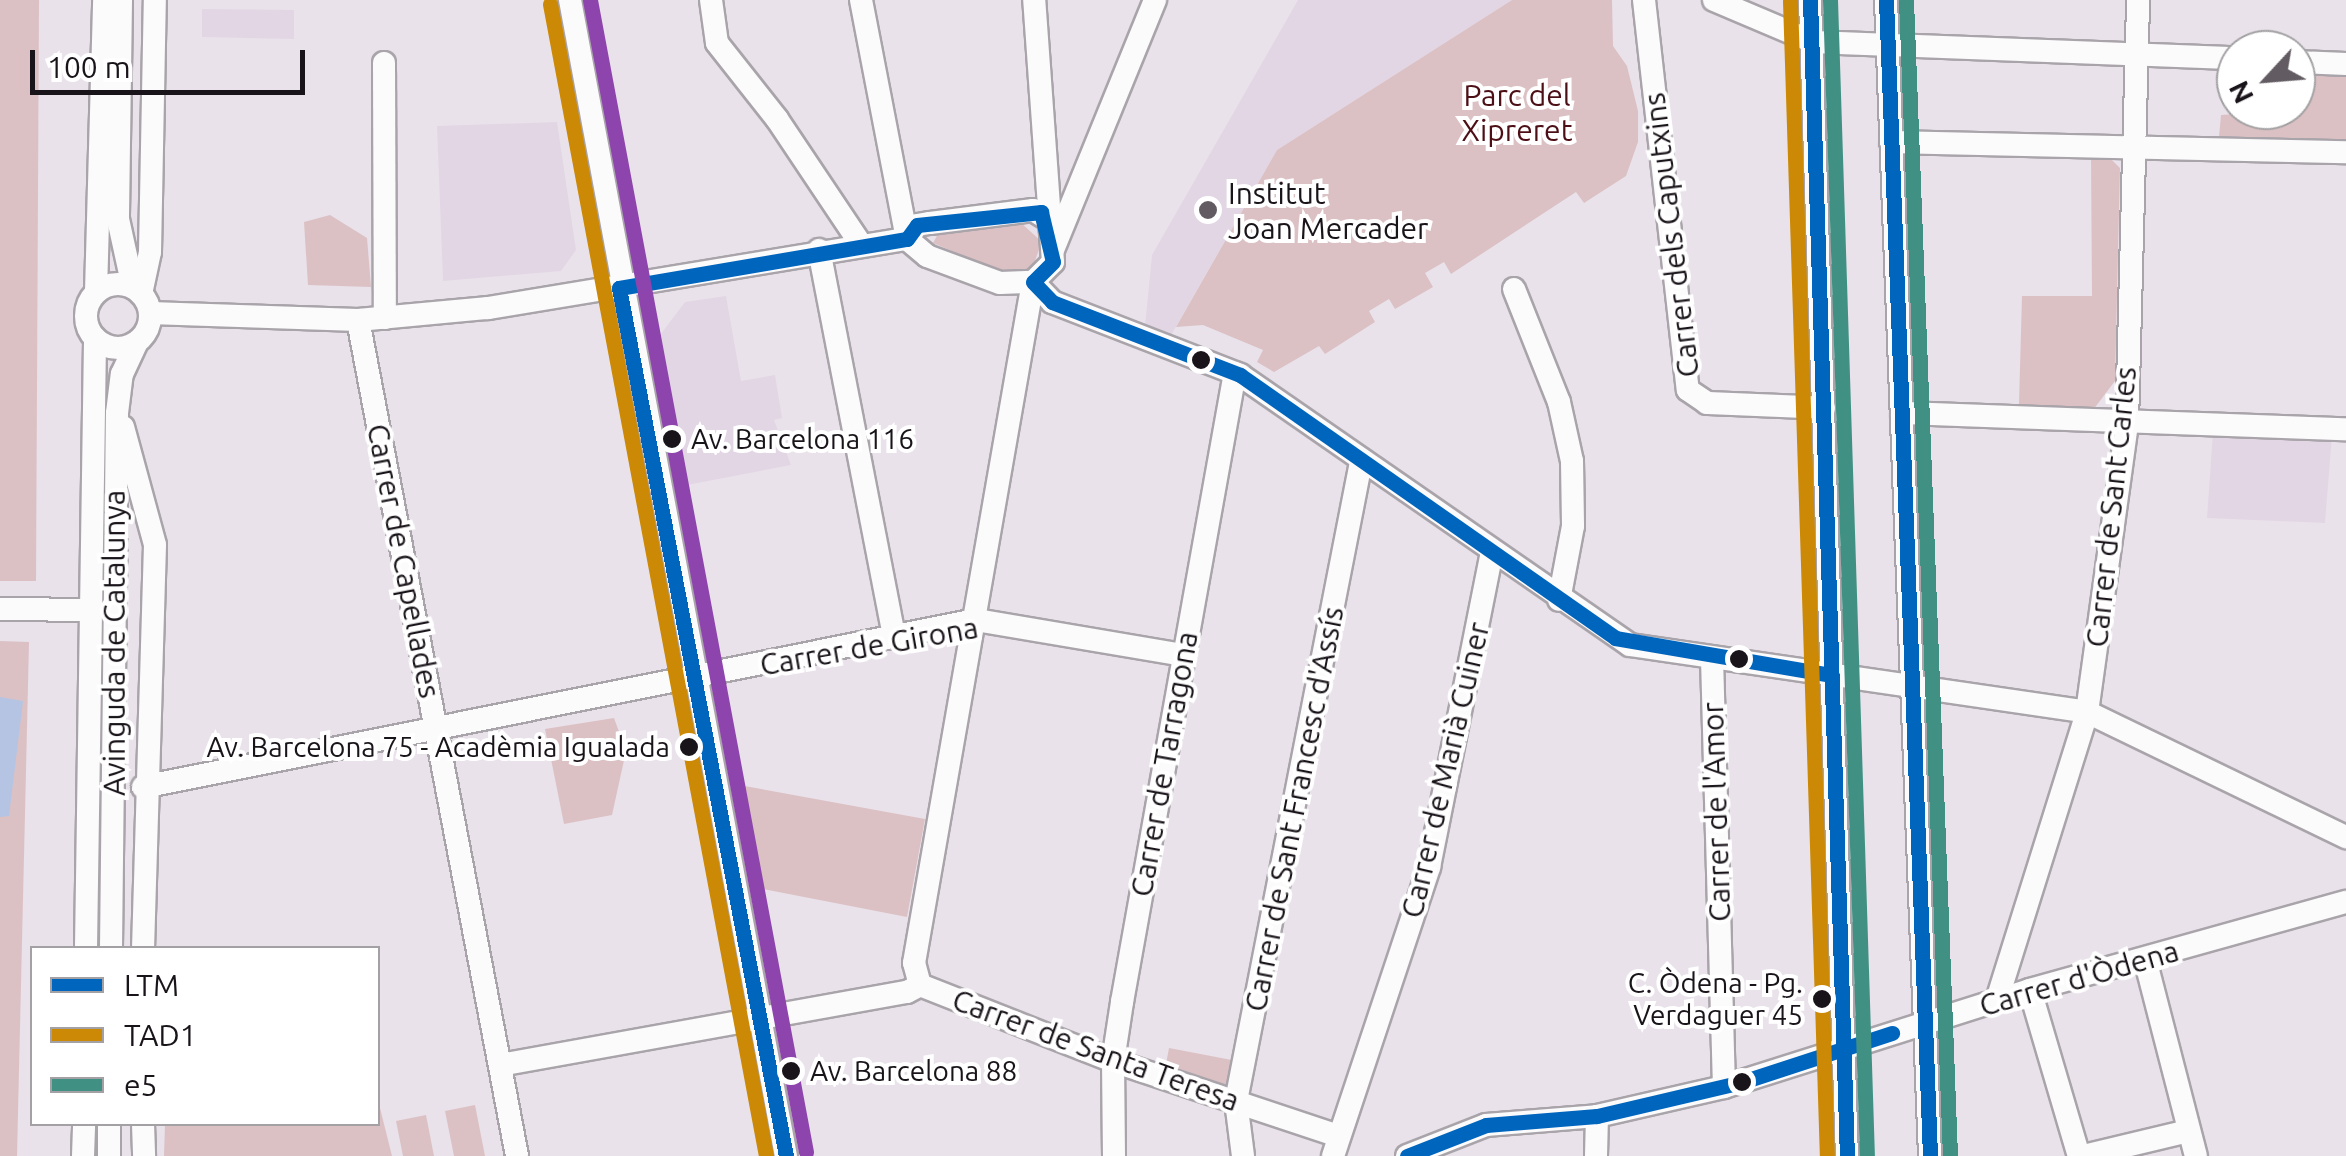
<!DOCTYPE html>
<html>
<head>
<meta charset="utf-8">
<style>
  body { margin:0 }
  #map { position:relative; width:2346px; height:1156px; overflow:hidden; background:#e9e2ea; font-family:Ubuntu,sans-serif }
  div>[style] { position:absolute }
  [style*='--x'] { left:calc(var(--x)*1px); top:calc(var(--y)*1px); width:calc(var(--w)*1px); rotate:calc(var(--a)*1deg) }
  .built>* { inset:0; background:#e2d6e5 }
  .green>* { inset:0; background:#dbc1c4 }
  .water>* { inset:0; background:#b5c4e2 }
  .roads { filter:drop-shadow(2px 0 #a9a4aa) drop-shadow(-2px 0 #a9a4aa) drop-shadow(0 2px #a9a4aa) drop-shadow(0 -2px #a9a4aa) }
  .minor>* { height:22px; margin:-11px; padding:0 11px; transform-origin:11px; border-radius:11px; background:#fcfbfc }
  .minor>.ring { margin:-11px; padding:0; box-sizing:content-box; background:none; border:22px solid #fcfbfc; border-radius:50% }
  .bus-1>* { height:15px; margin:-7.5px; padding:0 7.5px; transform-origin:7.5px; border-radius:7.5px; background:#0065bd }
  .bus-2>* { height:15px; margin:-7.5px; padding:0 7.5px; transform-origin:7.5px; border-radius:7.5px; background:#cb8905 }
  .bus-3>* { height:15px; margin:-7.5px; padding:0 7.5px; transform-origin:7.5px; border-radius:7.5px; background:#409183 }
  .bus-4>* { height:15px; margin:-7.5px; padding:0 7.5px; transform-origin:7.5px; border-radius:7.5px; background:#8e44ad }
  .dots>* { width:28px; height:28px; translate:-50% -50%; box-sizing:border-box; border:5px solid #fff; border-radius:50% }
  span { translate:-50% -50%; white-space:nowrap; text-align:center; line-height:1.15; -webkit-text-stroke:8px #fff; paint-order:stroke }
  .bus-label { font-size:28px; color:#191419 }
  .left { translate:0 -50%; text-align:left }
  .right { translate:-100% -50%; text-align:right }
  .park-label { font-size:30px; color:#4d0f16 }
  .poi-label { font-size:30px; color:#191419 }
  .street-label { font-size:30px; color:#191419 }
  .legend { position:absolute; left:30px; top:946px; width:350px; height:180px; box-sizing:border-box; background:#fff; border:2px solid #a3a1a3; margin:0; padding:12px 18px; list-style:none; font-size:30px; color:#191419 }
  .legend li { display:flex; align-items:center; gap:20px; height:50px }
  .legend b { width:50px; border:2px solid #a3a1a3 }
  .north { position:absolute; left:2216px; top:30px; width:100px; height:100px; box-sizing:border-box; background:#fff; border:2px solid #a3a1a3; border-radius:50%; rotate:244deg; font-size:28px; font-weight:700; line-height:40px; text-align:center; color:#191419 }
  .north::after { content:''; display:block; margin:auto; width:35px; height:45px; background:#625c62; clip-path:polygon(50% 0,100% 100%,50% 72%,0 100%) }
  .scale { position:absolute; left:30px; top:50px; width:275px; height:45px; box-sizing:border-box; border:5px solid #191419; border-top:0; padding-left:12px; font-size:30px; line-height:35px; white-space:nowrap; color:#191419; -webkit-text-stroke:8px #fff; paint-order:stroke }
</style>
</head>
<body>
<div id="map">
  <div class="built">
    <div style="clip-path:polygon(1298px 0,1512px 0,1277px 150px,1170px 337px,1145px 326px,1152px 255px)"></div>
    <div style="clip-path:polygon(202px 9px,294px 10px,294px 39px,202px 37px)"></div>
    <div style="clip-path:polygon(557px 122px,576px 250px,561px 271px,443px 281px,437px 126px)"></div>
    <div style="clip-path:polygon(726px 296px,741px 381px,775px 375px,782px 418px,774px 420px,791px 465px,687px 485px,660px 335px,685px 302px)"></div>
    <div style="clip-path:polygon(2213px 432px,2332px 436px,2325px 523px,2207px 518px)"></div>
  </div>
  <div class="green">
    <div style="clip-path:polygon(0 0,39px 0,36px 581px,0 581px)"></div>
    <div style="clip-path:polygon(1512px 0,1612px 0,1613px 46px,1627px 66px,1638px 111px,1638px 142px,1626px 176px,1584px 203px,1576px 192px,1451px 274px,1444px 262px,1425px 273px,1433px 287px,1395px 309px,1389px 299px,1369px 311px,1375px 322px,1325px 354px,1319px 346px,1274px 372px,1257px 362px,1263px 350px,1203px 325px,1176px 327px,1277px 150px)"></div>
    <div style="clip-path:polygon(2296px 72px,2346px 75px,2346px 142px,2219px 137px,2221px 115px,2296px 110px)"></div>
    <div style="clip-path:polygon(2091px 156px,2108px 156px,2120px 168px,2115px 381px,2093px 410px,2019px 404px,2022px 296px,2092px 296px)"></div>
    <div style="clip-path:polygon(330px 215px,367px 238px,371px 287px,308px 285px,304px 222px)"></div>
    <div style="clip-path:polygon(1020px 222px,1042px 242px,1031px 271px,1009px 275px,933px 243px,938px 234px)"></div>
    <div style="clip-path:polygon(0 641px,29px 642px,17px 1156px,0 1156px)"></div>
    <div style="clip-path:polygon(614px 718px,626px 751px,612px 815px,564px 824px,545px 729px)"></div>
    <div style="clip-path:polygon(739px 785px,925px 819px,907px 917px,763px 889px)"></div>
    <div style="clip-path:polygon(1169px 1048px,1237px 1061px,1231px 1088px,1166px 1064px)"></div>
    <div style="clip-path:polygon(378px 1100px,392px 1156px,164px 1156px,165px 1124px,378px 1124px)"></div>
    <div style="clip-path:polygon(475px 1105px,485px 1156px,454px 1156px,445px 1111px)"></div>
    <div style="clip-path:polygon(426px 1115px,434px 1156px,403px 1156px,396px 1121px)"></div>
  </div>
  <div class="water">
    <div style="clip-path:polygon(0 697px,23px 701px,9px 816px,0 817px)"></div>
  </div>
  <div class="roads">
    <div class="minor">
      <div style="--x:121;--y:0;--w:219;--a:90.8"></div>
      <div style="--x:118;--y:219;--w:70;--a:77.6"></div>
      <div style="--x:570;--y:0;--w:1176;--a:79.42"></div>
      <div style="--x:711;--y:0;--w:43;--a:82.1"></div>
      <div style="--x:717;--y:43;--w:97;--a:51.7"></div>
      <div style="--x:777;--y:119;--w:149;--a:56.2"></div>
      <div style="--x:861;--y:0;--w:243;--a:79.1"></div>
      <div style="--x:1644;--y:0;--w:392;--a:83.6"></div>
      <div style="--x:1688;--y:390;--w:23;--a:34"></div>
      <div style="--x:1707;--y:403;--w:117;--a:2.4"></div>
      <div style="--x:1714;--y:0;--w:108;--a:23"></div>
      <div style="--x:1813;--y:42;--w:423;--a:2.2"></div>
      <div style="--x:1810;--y:0;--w:1157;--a:88.17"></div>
      <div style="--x:1886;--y:0;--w:1157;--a:87.82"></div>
      <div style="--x:2296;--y:62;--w:50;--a:2.3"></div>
      <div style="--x:384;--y:63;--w:255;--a:89.8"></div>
      <div style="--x:1891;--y:142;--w:455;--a:1.3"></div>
      <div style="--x:907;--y:239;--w:26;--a:40"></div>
      <div style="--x:927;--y:256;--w:78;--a:20.3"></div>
      <div style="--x:1000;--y:283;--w:33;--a:-2"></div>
      <div style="--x:1033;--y:282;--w:28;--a:-45"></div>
      <div style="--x:1053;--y:262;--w:263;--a:-94.1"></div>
      <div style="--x:907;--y:239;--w:17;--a:-54"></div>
      <div style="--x:917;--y:225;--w:13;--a:-9"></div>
      <div style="--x:930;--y:223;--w:104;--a:-7.2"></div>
      <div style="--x:1033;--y:210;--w:15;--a:32"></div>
      <div style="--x:819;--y:250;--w:393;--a:79"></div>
      <div style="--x:1053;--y:250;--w:270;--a:-67.8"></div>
      <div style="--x:1033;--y:282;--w:28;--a:46"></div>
      <div style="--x:1052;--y:302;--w:202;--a:21.2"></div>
      <div style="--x:1240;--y:375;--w:474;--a:34.7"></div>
      <div style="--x:1630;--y:645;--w:462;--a:8.3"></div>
      <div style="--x:2087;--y:712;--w:288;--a:25.8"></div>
      <div class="ring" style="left:86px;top:284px;width:42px;height:42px"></div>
      <div style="--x:1514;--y:289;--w:122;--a:68.3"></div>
      <div style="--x:1559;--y:402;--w:60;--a:77.6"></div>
      <div style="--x:1572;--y:461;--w:65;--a:89.1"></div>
      <div style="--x:1573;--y:526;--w:75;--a:100.7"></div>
      <div style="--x:96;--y:292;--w:292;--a:-88.4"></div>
      <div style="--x:141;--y:294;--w:43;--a:-77.9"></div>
      <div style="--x:150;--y:252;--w:252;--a:-88.9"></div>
      <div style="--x:150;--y:313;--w:208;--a:1.9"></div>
      <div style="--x:358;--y:320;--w:131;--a:-5.3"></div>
      <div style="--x:488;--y:308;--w:425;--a:-9.4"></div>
      <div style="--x:358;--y:320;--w:851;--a:79.23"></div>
      <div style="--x:1902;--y:413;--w:444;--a:2.1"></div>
      <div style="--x:123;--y:427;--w:122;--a:74.8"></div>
      <div style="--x:155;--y:545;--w:403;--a:91.7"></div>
      <div style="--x:0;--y:609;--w:91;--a:0.6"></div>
      <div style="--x:1712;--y:658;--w:429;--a:88.4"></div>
      <div style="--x:143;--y:787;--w:850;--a:-11.34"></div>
      <div style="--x:976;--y:620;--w:211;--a:9.6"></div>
      <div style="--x:86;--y:948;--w:610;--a:-89.15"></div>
      <div style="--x:111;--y:948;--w:535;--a:-89.36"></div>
      <div style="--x:117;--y:413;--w:39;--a:-83"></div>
      <div style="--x:122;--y:374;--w:35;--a:-65"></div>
      <div style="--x:2145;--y:959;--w:203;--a:75.5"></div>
      <div style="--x:920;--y:985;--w:23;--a:-105"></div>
      <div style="--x:914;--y:963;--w:691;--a:-80.09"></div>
      <div style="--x:920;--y:985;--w:207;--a:21.5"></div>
      <div style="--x:1113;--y:1061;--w:238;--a:18.4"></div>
      <div style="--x:2030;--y:990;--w:173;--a:73.6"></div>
      <div style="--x:1997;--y:1000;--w:302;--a:-72.6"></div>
      <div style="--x:2087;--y:712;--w:292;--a:-82.1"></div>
      <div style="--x:2127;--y:423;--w:423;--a:-88.5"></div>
      <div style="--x:500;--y:1065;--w:413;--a:-10.2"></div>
      <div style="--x:907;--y:992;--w:15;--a:-28"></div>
      <div style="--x:143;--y:1124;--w:32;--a:88"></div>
      <div style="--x:83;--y:1156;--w:32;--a:-88"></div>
      <div style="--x:109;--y:1156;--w:32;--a:-90"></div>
      <div style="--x:1114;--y:1156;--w:95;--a:-90.6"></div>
      <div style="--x:1113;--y:1061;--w:60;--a:-81.3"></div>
      <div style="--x:1122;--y:1002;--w:639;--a:-79.82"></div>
      <div style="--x:1243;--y:1156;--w:55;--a:-97.3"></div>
      <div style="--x:1236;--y:1101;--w:651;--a:-78.93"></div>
      <div style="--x:1333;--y:1156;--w:305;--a:-71.6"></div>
      <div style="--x:1429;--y:867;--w:320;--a:-78.7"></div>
      <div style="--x:1407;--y:1156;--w:85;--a:-21.4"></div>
      <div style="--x:1486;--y:1125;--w:111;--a:-4.6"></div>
      <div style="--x:1597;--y:1116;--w:130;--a:-12.9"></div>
      <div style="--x:1724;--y:1087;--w:321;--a:-17.6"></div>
      <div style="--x:2030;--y:990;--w:328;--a:-15.6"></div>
      <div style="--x:1596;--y:1156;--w:40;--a:-88.6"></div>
      <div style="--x:2084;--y:1156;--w:107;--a:-13.5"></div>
    </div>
  </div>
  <div class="bus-1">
    <div style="--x:1810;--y:0;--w:1157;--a:88.17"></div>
    <div style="--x:1886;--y:0;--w:1157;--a:87.82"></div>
    <div style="--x:786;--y:1156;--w:884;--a:-100.89"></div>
    <div style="--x:619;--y:288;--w:292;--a:-9.7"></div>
    <div style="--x:907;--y:239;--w:17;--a:-54"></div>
    <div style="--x:917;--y:225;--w:125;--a:-6"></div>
    <div style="--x:1041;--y:212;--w:51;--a:76.5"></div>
    <div style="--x:1053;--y:262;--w:28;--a:135"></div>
    <div style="--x:1033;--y:282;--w:28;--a:46"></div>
    <div style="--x:1052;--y:302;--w:202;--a:21.2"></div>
    <div style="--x:1240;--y:375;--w:458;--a:35"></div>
    <div style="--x:1615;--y:638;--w:220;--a:9.7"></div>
    <div style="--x:1407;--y:1156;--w:85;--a:-21.4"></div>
    <div style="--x:1486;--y:1125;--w:111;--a:-4.6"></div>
    <div style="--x:1597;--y:1116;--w:149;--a:-13.2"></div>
    <div style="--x:1742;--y:1082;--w:158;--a:-18.1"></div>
  </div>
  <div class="bus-2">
    <div style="--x:1790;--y:1;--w:1156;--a:88.17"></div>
    <div style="--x:550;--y:4;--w:1172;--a:79.38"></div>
  </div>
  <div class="bus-3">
    <div style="--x:1830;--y:0;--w:1156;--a:88.17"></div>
    <div style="--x:1906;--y:0;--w:1156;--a:87.82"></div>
  </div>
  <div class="bus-4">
    <div style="--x:590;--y:0;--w:1172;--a:79.38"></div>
  </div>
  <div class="dots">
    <div style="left:1208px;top:210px;background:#625c62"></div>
    <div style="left:1201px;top:360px;background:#191419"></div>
    <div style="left:672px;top:439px;background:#191419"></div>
    <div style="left:1739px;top:659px;background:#191419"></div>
    <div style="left:689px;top:747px;background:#191419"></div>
    <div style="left:1822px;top:999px;background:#191419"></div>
    <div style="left:791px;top:1071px;background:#191419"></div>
    <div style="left:1742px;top:1082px;background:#191419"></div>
  </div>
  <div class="bus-label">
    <span class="left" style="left:691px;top:439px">Av. Barcelona 116</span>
    <span class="right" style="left:670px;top:747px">Av. Barcelona 75 - Acadèmia Igualada</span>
    <span class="right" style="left:1803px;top:999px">C. Òdena - Pg.<br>Verdaguer 45</span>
    <span class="left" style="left:810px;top:1071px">Av. Barcelona 88</span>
  </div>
  <div class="park-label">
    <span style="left:1517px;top:112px">Parc del<br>Xipreret</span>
  </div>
  <div class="poi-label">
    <span class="left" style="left:1228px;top:210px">Institut<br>Joan Mercader</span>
  </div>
  <div class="street-label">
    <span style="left:1671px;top:235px;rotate:-97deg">Carrer dels Caputxins</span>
    <span style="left:2111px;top:507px;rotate:-84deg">Carrer de Sant Carles</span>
    <span style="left:404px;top:561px;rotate:79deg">Carrer de Capellades</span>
    <span style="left:114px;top:643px;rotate:-90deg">Avinguda de Catalunya</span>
    <span style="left:869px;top:646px;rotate:-10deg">Carrer de Girona</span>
    <span style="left:1164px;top:764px;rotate:-80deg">Carrer de Tarragona</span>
    <span style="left:1445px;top:770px;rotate:-77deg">Carrer de Marià Cuiner</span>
    <span style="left:1294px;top:809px;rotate:-79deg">Carrer de Sant Francesc d'Assís</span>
    <span style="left:1716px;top:812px;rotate:-92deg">Carrer de l'Amor</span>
    <span style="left:2079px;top:978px;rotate:-16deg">Carrer d'Òdena</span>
    <span style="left:1096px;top:1050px;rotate:20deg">Carrer de Santa Teresa</span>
  </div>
  <ul class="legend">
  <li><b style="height:12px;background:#0065bd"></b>LTM</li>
  <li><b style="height:12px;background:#cb8905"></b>TAD1</li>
  <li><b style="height:12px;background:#409183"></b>e5</li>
  </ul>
  <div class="north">N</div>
  <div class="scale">100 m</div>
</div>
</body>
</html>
